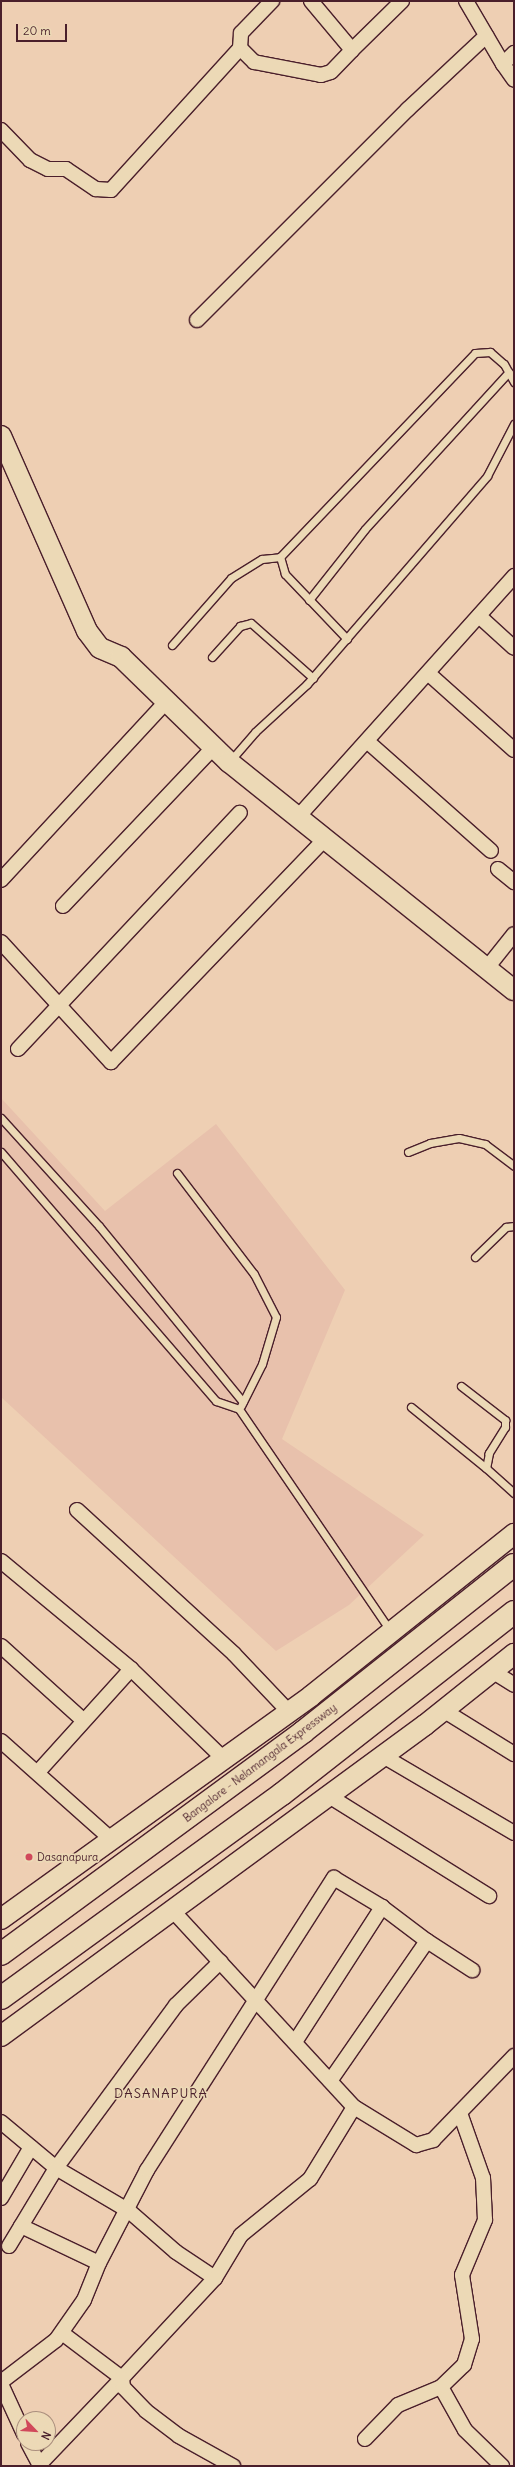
<!DOCTYPE html>
<html>
<head>
<meta charset="utf-8">
<style>
  body { margin:0 }
  #map { position:relative; width:515px; height:2467px; overflow:hidden; background:#eecfb3; font-family:Delius,sans-serif }
  div>[style] { position:absolute }
  [style*='--x'] { left:calc(var(--x)*1px); top:calc(var(--y)*1px); width:calc(var(--w)*1px); rotate:calc(var(--a)*1deg) }
  .built>* { inset:0; background:#e8c1ac }
  .roads { filter:drop-shadow(1px 0 #4a1f2b) drop-shadow(-1px 0 #4a1f2b) drop-shadow(0 1px #4a1f2b) drop-shadow(0 -1px #4a1f2b) }
  .lane>* { height:7px; margin:-3.5px; padding:0 3.5px; transform-origin:3.5px; border-radius:3.5px; background:#ecd9b6 }
  .street>* { height:14px; margin:-7px; padding:0 7px; transform-origin:7px; border-radius:7px; background:#ecd9b6 }
  .secondary>* { height:20px; margin:-10px; padding:0 10px; transform-origin:10px; border-radius:10px; background:#ecd9b6 }
  .highway>* { height:22px; margin:-11px; padding:0 11px; transform-origin:11px; border-radius:11px; background:#ecd9b6 }
  .dots>* { width:11px; height:11px; translate:-50% -50%; box-sizing:border-box; border:2px solid #ecd9b6; border-radius:50% }
  span { translate:-50% -50%; white-space:nowrap; text-align:center; line-height:1.15; -webkit-text-stroke:3.5px #ecd9b6; paint-order:stroke }
  .street-label { font-size:11px; color:#4a1f2b }
  .poi-label { font-size:11px; color:#4a1f2b }
  .left { translate:0 -50%; text-align:left }
  .quarter-label { font-size:13px; color:#4a1f2b; letter-spacing:1px }
  .frame { position:absolute; inset:0; border:2px solid #4a1f2b; pointer-events:none }
  .north { position:absolute; left:16px; top:2411px; width:40px; height:40px; box-sizing:border-box; background:#ecd9b6; border:1px solid #ab8f7e; border-radius:50%; rotate:115deg; font-size:11px; font-weight:700; line-height:16px; text-align:center; color:#4a1f2b }
  .north::after { content:''; display:block; margin:auto; width:14px; height:18px; background:#d1495b; clip-path:polygon(50% 0,100% 100%,50% 72%,0 100%) }
  .scale { position:absolute; left:16px; top:24px; width:51px; height:18px; box-sizing:border-box; border:2px solid #4a1f2b; border-top:0; padding-left:5px; font-size:12px; line-height:14px; white-space:nowrap; color:#4a1f2b; -webkit-text-stroke:3px #ecd9b6; paint-order:stroke }
</style>
</head>
<body>
<div id="map">
  <div class="built">
    <div style="clip-path:polygon(1px 1098px,105px 1211px,216px 1124px,345px 1290px,282px 1439px,424px 1535px,349px 1605px,276px 1651px,1px 1397px)"></div>
  </div>
  <div class="roads">
    <div class="lane">
      <div style="--x:309;--y:600;--w:90;--a:-51.7"></div>
      <div style="--x:365;--y:529;--w:213;--a:-47.5"></div>
      <div style="--x:347;--y:639;--w:90;--a:-133.6"></div>
      <div style="--x:285;--y:574;--w:18;--a:-106"></div>
      <div style="--x:280;--y:557;--w:282;--a:-46.3"></div>
      <div style="--x:475;--y:353;--w:15;--a:-4"></div>
      <div style="--x:490;--y:352;--w:18;--a:41"></div>
      <div style="--x:504;--y:364;--w:21;--a:61"></div>
      <div style="--x:172;--y:645;--w:89;--a:-48.6"></div>
      <div style="--x:231;--y:578;--w:36;--a:-32"></div>
      <div style="--x:262;--y:559;--w:18;--a:-6"></div>
      <div style="--x:212;--y:657;--w:42;--a:-47.9"></div>
      <div style="--x:240;--y:626;--w:11;--a:-15"></div>
      <div style="--x:251;--y:623;--w:83;--a:41.6"></div>
      <div style="--x:230;--y:761;--w:38;--a:-49"></div>
      <div style="--x:255;--y:732;--w:71;--a:-42.7"></div>
      <div style="--x:307;--y:684;--w:275;--a:-49.1"></div>
      <div style="--x:487;--y:476;--w:59;--a:-62.6"></div>
      <div style="--x:1;--y:1118;--w:146;--a:47.8"></div>
      <div style="--x:99;--y:1226;--w:227;--a:50.7"></div>
      <div style="--x:1;--y:1152;--w:329;--a:49.2"></div>
      <div style="--x:216;--y:1401;--w:24;--a:19"></div>
      <div style="--x:239;--y:1409;--w:268;--a:55.7"></div>
      <div style="--x:408;--y:1152;--w:24;--a:-22"></div>
      <div style="--x:430;--y:1143;--w:29;--a:-10"></div>
      <div style="--x:459;--y:1138;--w:27;--a:13"></div>
      <div style="--x:485;--y:1144;--w:36;--a:37"></div>
      <div style="--x:177;--y:1173;--w:127;--a:52.7"></div>
      <div style="--x:254;--y:1274;--w:48;--a:62.9"></div>
      <div style="--x:276;--y:1317;--w:49;--a:106.6"></div>
      <div style="--x:262;--y:1364;--w:47;--a:116.6"></div>
      <div style="--x:475;--y:1257;--w:43;--a:-44.1"></div>
      <div style="--x:506;--y:1227;--w:8;--a:-7"></div>
      <div style="--x:461;--y:1386;--w:56;--a:37.7"></div>
      <div style="--x:505;--y:1420;--w:7;--a:90"></div>
      <div style="--x:505;--y:1427;--w:31;--a:122"></div>
      <div style="--x:489;--y:1453;--w:15;--a:101"></div>
      <div style="--x:486;--y:1468;--w:38;--a:42"></div>
      <div style="--x:411;--y:1407;--w:97;--a:39.1"></div>
    </div>
    <div class="street">
      <div style="--x:311;--y:1;--w:64;--a:50.1"></div>
      <div style="--x:352;--y:50;--w:70;--a:-44.4"></div>
      <div style="--x:466;--y:1;--w:73;--a:59.6"></div>
      <div style="--x:503;--y:64;--w:16;--a:-45"></div>
      <div style="--x:240;--y:48;--w:20;--a:45"></div>
      <div style="--x:254;--y:62;--w:68;--a:11"></div>
      <div style="--x:321;--y:75;--w:10;--a:-17"></div>
      <div style="--x:331;--y:72;--w:30;--a:-46"></div>
      <div style="--x:503;--y:64;--w:19;--a:55"></div>
      <div style="--x:1;--y:130;--w:42;--a:46"></div>
      <div style="--x:30;--y:160;--w:20;--a:27"></div>
      <div style="--x:48;--y:169;--w:18;--a:0"></div>
      <div style="--x:66;--y:169;--w:36;--a:34"></div>
      <div style="--x:96;--y:189;--w:15;--a:4"></div>
      <div style="--x:111;--y:190;--w:192;--a:-47.7"></div>
      <div style="--x:240;--y:48;--w:15;--a:-86"></div>
      <div style="--x:241;--y:33;--w:45;--a:-45.9"></div>
      <div style="--x:197;--y:320;--w:298;--a:-45"></div>
      <div style="--x:408;--y:109;--w:107;--a:-43.1"></div>
      <div style="--x:479;--y:616;--w:47;--a:42.4"></div>
      <div style="--x:429;--y:674;--w:114;--a:41.8"></div>
      <div style="--x:368;--y:742;--w:164;--a:41.5"></div>
      <div style="--x:298;--y:817;--w:324;--a:-48.1"></div>
      <div style="--x:498;--y:869;--w:21;--a:39"></div>
      <div style="--x:1;--y:880;--w:244;--a:-47.2"></div>
      <div style="--x:63;--y:906;--w:218;--a:-46.5"></div>
      <div style="--x:1;--y:942;--w:163;--a:47.5"></div>
      <div style="--x:111;--y:1062;--w:309;--a:-46.2"></div>
      <div style="--x:487;--y:968;--w:43;--a:-51.5"></div>
      <div style="--x:18;--y:1049;--w:324;--a:-46.8"></div>
      <div style="--x:77;--y:1510;--w:213;--a:42.5"></div>
      <div style="--x:234;--y:1654;--w:80;--a:46.5"></div>
      <div style="--x:1;--y:1561;--w:169;--a:39.7"></div>
      <div style="--x:131;--y:1669;--w:129;--a:44.1"></div>
      <div style="--x:1;--y:1646;--w:110;--a:42.1"></div>
      <div style="--x:492;--y:1671;--w:26;--a:32"></div>
      <div style="--x:443;--y:1710;--w:84;--a:31.8"></div>
      <div style="--x:1;--y:1741;--w:149;--a:41.7"></div>
      <div style="--x:383;--y:1756;--w:152;--a:30.4"></div>
      <div style="--x:38;--y:1772;--w:139;--a:-47.9"></div>
      <div style="--x:329;--y:1796;--w:189;--a:32"></div>
      <div style="--x:427;--y:1941;--w:54;--a:32.8"></div>
      <div style="--x:295;--y:2042;--w:161;--a:-57.2"></div>
      <div style="--x:382;--y:1907;--w:56;--a:37.1"></div>
      <div style="--x:427;--y:1941;--w:170;--a:124.7"></div>
      <div style="--x:354;--y:2107;--w:73;--a:31.5"></div>
      <div style="--x:416;--y:2145;--w:18;--a:-16"></div>
      <div style="--x:433;--y:2140;--w:117;--a:-46"></div>
      <div style="--x:1;--y:2122;--w:72;--a:39.9"></div>
      <div style="--x:56;--y:2168;--w:85;--a:30.5"></div>
      <div style="--x:129;--y:2211;--w:62;--a:41.1"></div>
      <div style="--x:176;--y:2252;--w:47;--a:33.7"></div>
      <div style="--x:215;--y:2278;--w:50;--a:-58.8"></div>
      <div style="--x:241;--y:2235;--w:89;--a:-39.1"></div>
      <div style="--x:310;--y:2179;--w:84;--a:-58.6"></div>
      <div style="--x:354;--y:2107;--w:268;--a:-132.7"></div>
      <div style="--x:1;--y:2198;--w:59;--a:-59.5"></div>
      <div style="--x:21;--y:2226;--w:86;--a:25.4"></div>
      <div style="--x:9;--y:2246;--w:91;--a:-58.9"></div>
      <div style="--x:56;--y:2168;--w:202;--a:-53.6"></div>
      <div style="--x:176;--y:2005;--w:62;--a:-44.3"></div>
      <div style="--x:62;--y:2333;--w:75;--a:36.9"></div>
      <div style="--x:122;--y:2378;--w:137;--a:-47.1"></div>
      <div style="--x:1;--y:2382;--w:69;--a:-37.4"></div>
      <div style="--x:56;--y:2340;--w:49;--a:-55"></div>
      <div style="--x:84;--y:2300;--w:40;--a:-68"></div>
      <div style="--x:99;--y:2263;--w:105;--a:-62.7"></div>
      <div style="--x:147;--y:2170;--w:347;--a:-57.4"></div>
      <div style="--x:334;--y:1878;--w:56;--a:31.1"></div>
      <div style="--x:1;--y:2384;--w:55;--a:65.3"></div>
      <div style="--x:441;--y:2387;--w:49;--a:60.8"></div>
      <div style="--x:465;--y:2430;--w:52;--a:44.2"></div>
      <div style="--x:365;--y:2439;--w:47;--a:-45.9"></div>
      <div style="--x:398;--y:2405;--w:47;--a:-22.7"></div>
      <div style="--x:441;--y:2387;--w:32;--a:-44"></div>
      <div style="--x:464;--y:2365;--w:27;--a:-73"></div>
      <div style="--x:472;--y:2339;--w:65;--a:-98.9"></div>
      <div style="--x:462;--y:2275;--w:60;--a:-67.3"></div>
      <div style="--x:485;--y:2220;--w:42;--a:-92.7"></div>
      <div style="--x:483;--y:2178;--w:69;--a:-109.5"></div>
      <div style="--x:28;--y:2443;--w:26;--a:62"></div>
      <div style="--x:39;--y:2465;--w:120;--a:-46.3"></div>
      <div style="--x:122;--y:2378;--w:9;--a:84"></div>
      <div style="--x:123;--y:2387;--w:33;--a:46"></div>
      <div style="--x:146;--y:2411;--w:41;--a:37.1"></div>
      <div style="--x:179;--y:2436;--w:62;--a:29.1"></div>
    </div>
    <div class="secondary">
      <div style="--x:1;--y:436;--w:213;--a:66.2"></div>
      <div style="--x:87;--y:631;--w:21;--a:53"></div>
      <div style="--x:100;--y:648;--w:23;--a:23"></div>
      <div style="--x:121;--y:657;--w:151;--a:44.2"></div>
      <div style="--x:229;--y:762;--w:365;--a:38.7"></div>
      <div style="--x:1;--y:1919;--w:382;--a:-35.7"></div>
      <div style="--x:311;--y:1696;--w:260;--a:-38.6"></div>
      <div style="--x:1;--y:2036;--w:526;--a:-36.26"></div>
      <div style="--x:425;--y:1725;--w:114;--a:-38.6"></div>
    </div>
    <div class="highway">
      <div style="--x:1;--y:1954;--w:375;--a:-36.3"></div>
      <div style="--x:303;--y:1732;--w:269;--a:-38.4"></div>
      <div style="--x:1;--y:1998;--w:347;--a:-36"></div>
      <div style="--x:282;--y:1794;--w:295;--a:-38.1"></div>
    </div>
  </div>
  <div class="dots">
    <div style="left:29px;top:1857px;background:#d1495b"></div>
  </div>
  <div class="street-label">
    <span style="left:260px;top:1763px;rotate:-37deg">Bangalore - Nelamangala Expressway</span>
  </div>
  <div class="poi-label">
    <span class="left" style="left:37px;top:1857px">Dasanapura</span>
  </div>
  <div class="quarter-label">
    <span style="left:161px;top:2094px">DASANAPURA</span>
  </div>
  <div class="frame"></div>
  <div class="north">N</div>
  <div class="scale">20 m</div>
</div>
</body>
</html>
